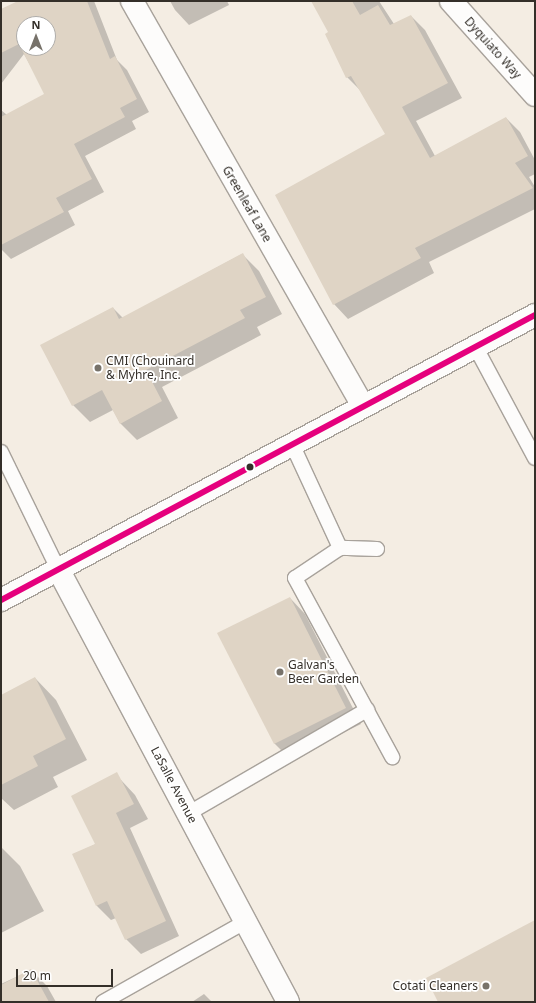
<!DOCTYPE html>
<html>
<head>
<meta charset="utf-8">
<style>
  body { margin:0 }
  #map { position:relative; width:536px; height:1003px; overflow:hidden; background:#f4ede3; font-family:"Noto Sans",sans-serif }
  div>[style] { position:absolute }
  [style*='--x'] { left:calc(var(--x)*1px); top:calc(var(--y)*1px); width:calc(var(--w)*1px); rotate:calc(var(--a)*1deg) }
  .shadow>* { inset:0; background:#0003 }
  .building>* { inset:0; background:#dfd4c5 }
  .roads { filter:drop-shadow(1px 0 #a8a29b) drop-shadow(-1px 0 #a8a29b) drop-shadow(0 1px #a8a29b) drop-shadow(0 -1px #a8a29b) }
  .service>* { height:14px; margin:-7px; padding:0 7px; transform-origin:7px; border-radius:7px; background:#fdfcfb }
  .minor>* { height:22px; margin:-11px; padding:0 11px; transform-origin:11px; border-radius:11px; background:#fdfcfb }
  .secondary>* { height:22px; margin:-11px; padding:0 11px; transform-origin:11px; border-radius:11px; background:#fdfcfb }
  .bus-1>* { height:6px; margin:-3px; padding:0 3px; transform-origin:3px; border-radius:3px; background:#e5007d }
  .dots>* { width:11px; height:11px; translate:-50% -50%; box-sizing:border-box; border:2px solid #fff; border-radius:50% }
  span { translate:-50% -50%; white-space:nowrap; text-align:center; line-height:1.15; -webkit-text-stroke:3.5px #fff; paint-order:stroke }
  .street-label { font-size:12px; color:#342f29 }
  .poi-label { font-size:12px; color:#342f29 }
  .left { translate:0 -50%; text-align:left }
  .right { translate:-100% -50%; text-align:right }
  .frame { position:absolute; inset:0; border:2px solid #342f29; pointer-events:none }
  .north { position:absolute; left:16px; top:16px; width:40px; height:40px; box-sizing:border-box; background:#fff; border:1px solid #aeaca9; border-radius:50%; rotate:0deg; font-size:11px; font-weight:700; line-height:16px; text-align:center; color:#342f29 }
  .north::after { content:''; display:block; margin:auto; width:14px; height:18px; background:#77726a; clip-path:polygon(50% 0,100% 100%,50% 72%,0 100%) }
  .scale { position:absolute; left:16px; top:969px; width:97px; height:18px; box-sizing:border-box; border:2px solid #342f29; border-top:0; padding-left:5px; font-size:12px; line-height:14px; white-space:nowrap; color:#342f29; -webkit-text-stroke:3px #fff; paint-order:stroke }
</style>
</head>
<body>
<div id="map">
  <div class="shadow">
    <div style="clip-path:polygon(evenodd,20px 1px,94px 1px,117px 60px,127px 70px,149px 112px,132px 121px,136px 129px,85px 156px,104px 192px,68px 211px,75px 225px,11px 259px,1px 249px,1px 110px,7px 115px,46px 94px,24px 54px,1px 84px,1px 10px,20px 1px,24px 24px,48px 24px,48px 48px,24px 48px,24px 24px)"></div>
    <div style="clip-path:polygon(170px 1px,227px 1px,229px 5px,189px 25px,175px 10px)"></div>
    <div style="clip-path:polygon(312px 1px,379px 1px,394px 24px,411px 16px,425px 30px,462px 98px,416px 121px,435px 156px,506px 118px,520px 132px,535px 160px,535px 174px,529px 177px,535px 187px,535px 209px,429px 262px,434px 273px,348px 319px,334px 304px,387px 134px,361px 91px,347px 77px,330px 32px)"></div>
    <div style="clip-path:polygon(242px 254px,259px 271px,282px 314px,257px 327px,261px 335px,162px 387px,178px 418px,137px 440px,120px 423px,113px 410px,90px 422px,73px 405px,113px 308px,123px 318px)"></div>
    <div style="clip-path:polygon(290px 598px,305px 614px,361px 724px,290px 759px,274px 743px)"></div>
    <div style="clip-path:polygon(35px 678px,56px 700px,87px 760px,53px 777px,58px 787px,14px 810px,1px 798px,1px 704px)"></div>
    <div style="clip-path:polygon(121px 780px,135px 795px,148px 819px,130px 828px,179px 936px,141px 954px,126px 939px,116px 918px,111px 920px,97px 906px,74px 854px,96px 844px)"></div>
    <div style="clip-path:polygon(1px 847px,20px 866px,44px 911px,1px 933px)"></div>
    <div style="clip-path:polygon(31px 970px,47px 986px,56px 1002px,1px 1002px,1px 984px)"></div>
    <div style="clip-path:polygon(204px 994px,212px 1002px,192px 1002px)"></div>
  </div>
  <div class="building">
    <div style="clip-path:polygon(evenodd,18px 1px,87px 1px,110px 59px,115px 56px,137px 99px,120px 108px,125px 117px,74px 144px,92px 179px,56px 198px,64px 212px,1px 245px,1px 117px,44px 94px,19px 44px,1px 53px,1px 9px,18px 1px,24px 24px,48px 24px,48px 48px,24px 48px,24px 24px)"></div>
    <div style="clip-path:polygon(311px 1px,352px 1px,360px 15px,378px 5px,390px 25px,411px 15px,448px 83px,402px 107px,430px 158px,506px 117px,528px 156px,515px 163px,533px 188px,415px 248px,421px 258px,333px 305px,275px 195px,385px 134px,351px 76px,346px 78px,325px 34px,328px 32px)"></div>
    <div style="clip-path:polygon(243px 253px,266px 297px,240px 310px,245px 318px,146px 370px,162px 401px,120px 424px,102px 390px,72px 406px,40px 345px,113px 307px,119px 319px)"></div>
    <div style="clip-path:polygon(290px 597px,346px 708px,274px 744px,217px 633px)"></div>
    <div style="clip-path:polygon(35px 677px,66px 739px,33px 756px,38px 766px,1px 785px,1px 695px)"></div>
    <div style="clip-path:polygon(117px 772px,134px 804px,116px 813px,166px 921px,125px 940px,107px 901px,96px 906px,72px 854px,95px 844px,71px 796px)"></div>
    <div style="clip-path:polygon(535px 920px,535px 1002px,438px 1002px,426px 978px)"></div>
    <div style="clip-path:polygon(31px 969px,49px 1002px,1px 1002px,1px 985px)"></div>
  </div>
  <div class="roads">
    <div class="service">
      <div style="--x:475;--y:346;--w:127;--a:61.8"></div>
      <div style="--x:292;--y:444;--w:115;--a:65.2"></div>
      <div style="--x:1;--y:452;--w:130;--a:64"></div>
      <div style="--x:377;--y:549;--w:37;--a:-178"></div>
      <div style="--x:340;--y:548;--w:54;--a:146.3"></div>
      <div style="--x:295;--y:578;--w:204;--a:61.5"></div>
      <div style="--x:189;--y:813;--w:206;--a:-30.1"></div>
      <div style="--x:103;--y:1002;--w:165;--a:-29.4"></div>
    </div>
    <div class="minor">
      <div style="--x:132;--y:1;--w:466;--a:60.3"></div>
      <div style="--x:451;--y:1;--w:126;--a:48.2"></div>
      <div style="--x:58;--y:569;--w:490;--a:62"></div>
    </div>
    <div class="secondary">
      <div style="--x:1;--y:600;--w:605;--a:-28.09"></div>
    </div>
  </div>
  <div class="bus-1">
    <div style="--x:1;--y:600;--w:605;--a:-28.09"></div>
  </div>
  <div class="dots">
    <div style="left:98px;top:368px;background:#77726a"></div>
    <div style="left:250px;top:467px;background:#342f29"></div>
    <div style="left:280px;top:672px;background:#77726a"></div>
    <div style="left:486px;top:986px;background:#77726a"></div>
  </div>
  <div class="street-label">
    <span style="left:493px;top:48px;rotate:48deg">Dyquiato Way</span>
    <span style="left:247px;top:204px;rotate:60deg">Greenleaf Lane</span>
    <span style="left:174px;top:785px;rotate:62deg">LaSalle Avenue</span>
  </div>
  <div class="poi-label">
    <span class="left" style="left:106px;top:368px">CMI (Chouinard<br>&amp; Myhre, Inc.</span>
    <span class="left" style="left:288px;top:672px">Galvan's<br>Beer Garden</span>
    <span class="right" style="left:478px;top:986px">Cotati Cleaners</span>
  </div>
  <div class="frame"></div>
  <div class="north">N</div>
  <div class="scale">20 m</div>
</div>
</body>
</html>
